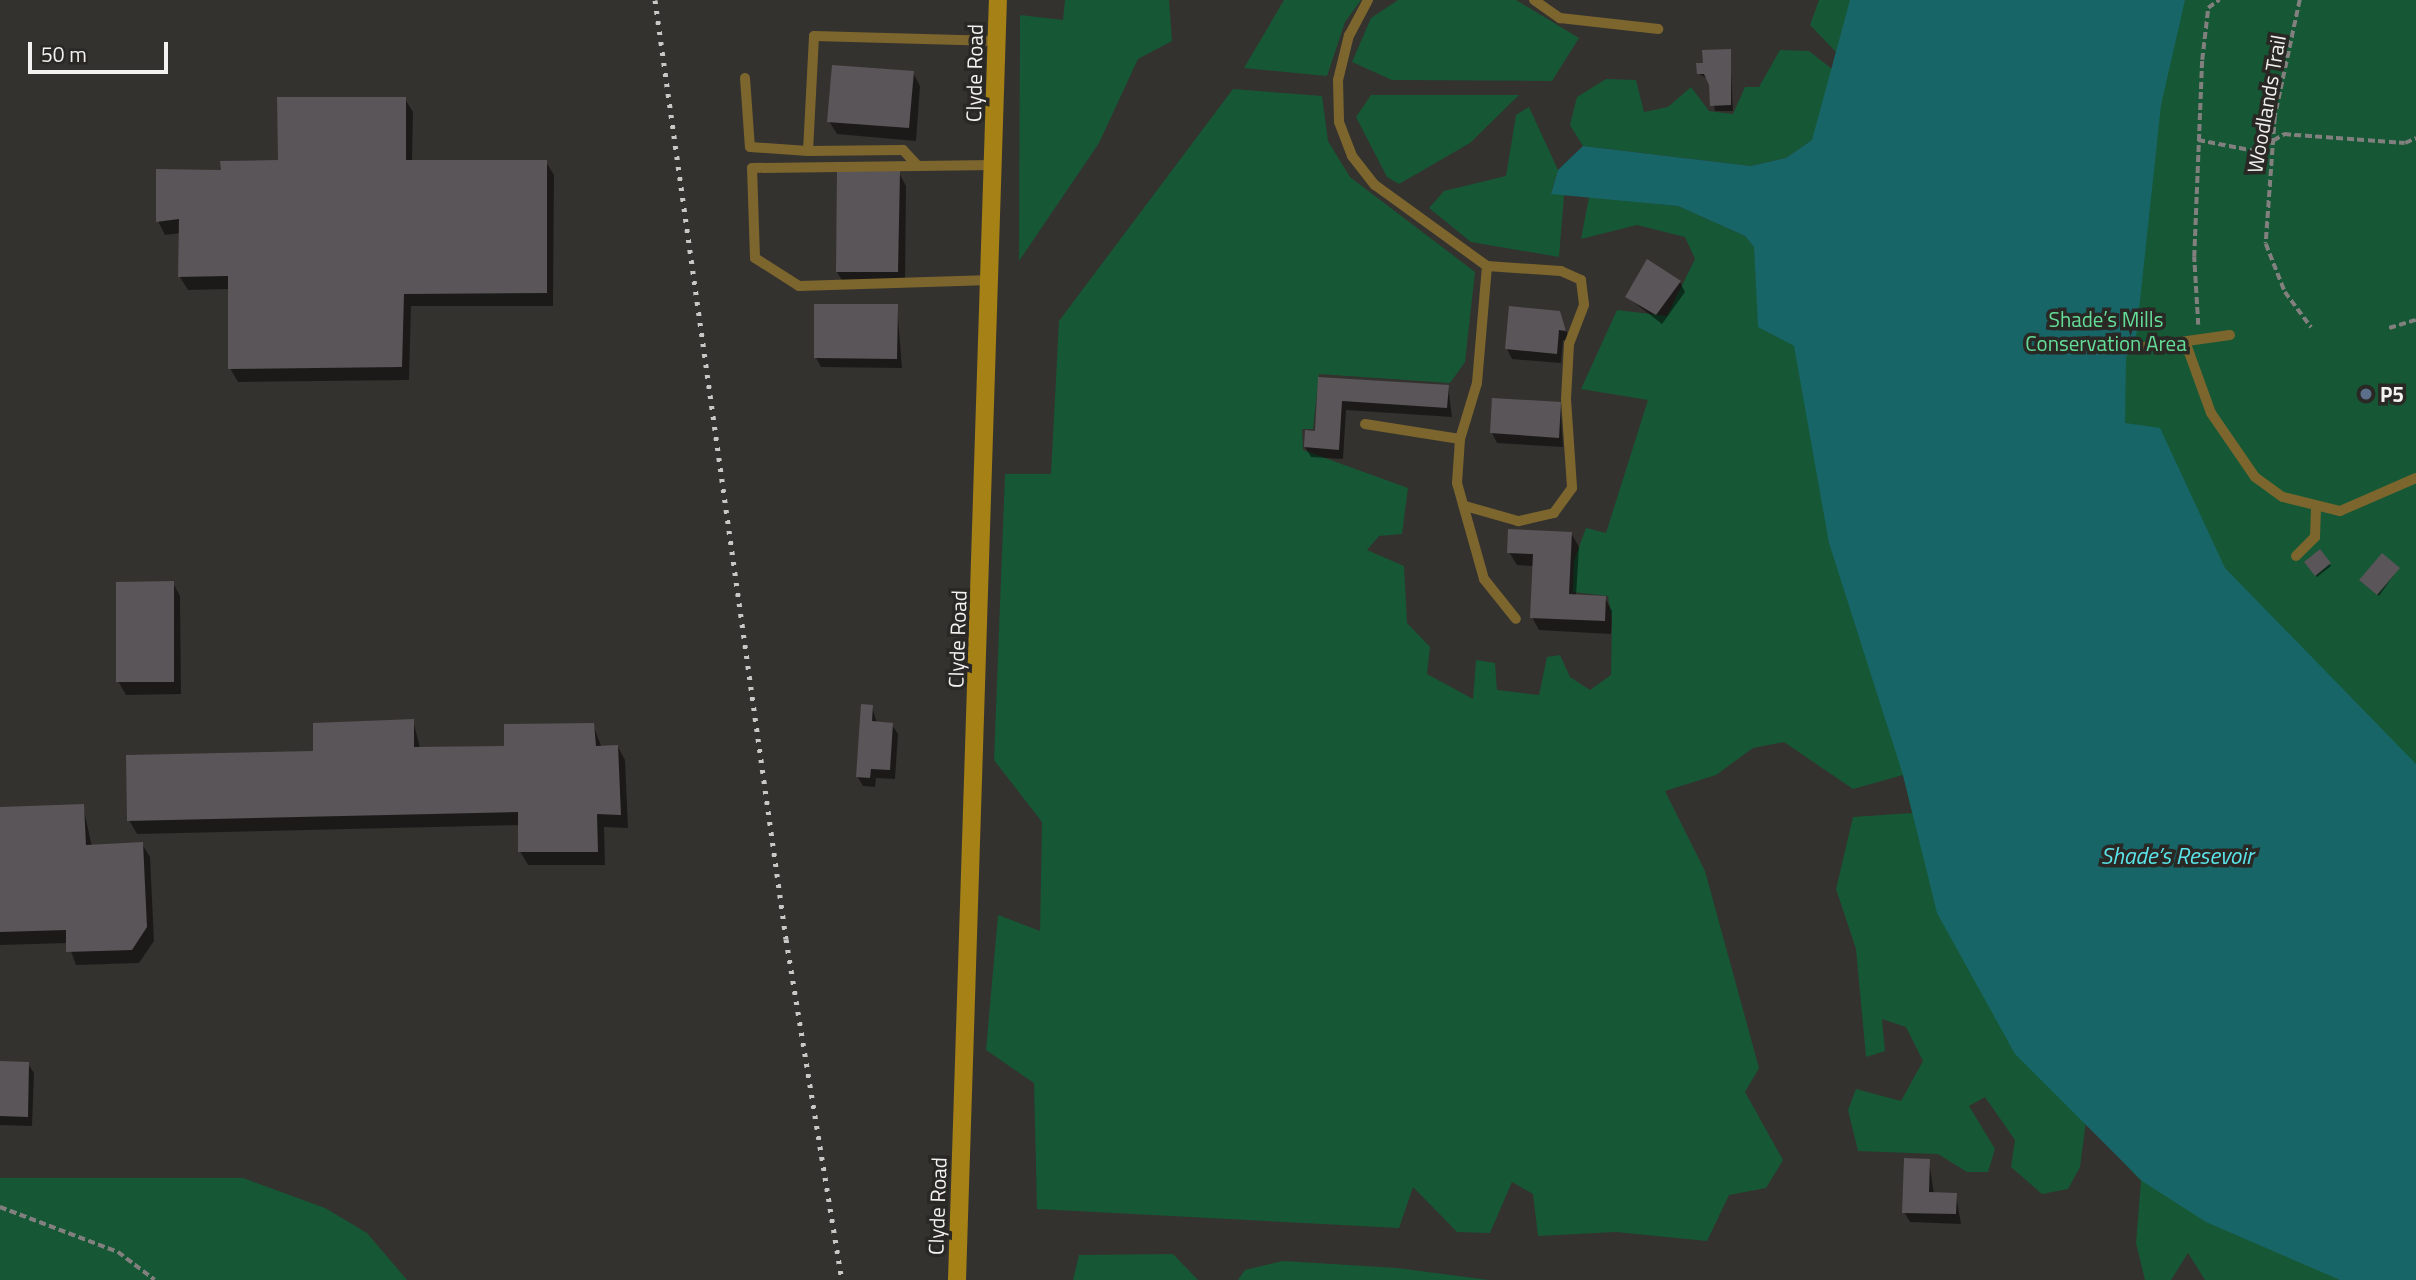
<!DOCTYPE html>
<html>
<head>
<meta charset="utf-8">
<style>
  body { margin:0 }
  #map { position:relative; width:2416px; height:1280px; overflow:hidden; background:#34322f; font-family:"Titillium Web",sans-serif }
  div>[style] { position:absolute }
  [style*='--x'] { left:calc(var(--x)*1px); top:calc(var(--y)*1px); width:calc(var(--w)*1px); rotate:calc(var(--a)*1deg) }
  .green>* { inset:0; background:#165735 }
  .water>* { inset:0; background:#186567 }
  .shadow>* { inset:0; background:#0007 }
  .building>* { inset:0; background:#595558 }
  .path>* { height:3.5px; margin-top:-1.75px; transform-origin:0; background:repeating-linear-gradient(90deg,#82807e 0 7px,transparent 0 10.5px) }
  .service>* { height:10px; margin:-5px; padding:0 5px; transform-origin:5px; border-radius:5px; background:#7c662d }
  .secondary>* { height:18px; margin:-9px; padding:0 9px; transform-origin:9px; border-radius:9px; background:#a58116 }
  .rail>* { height:5px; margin-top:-2.5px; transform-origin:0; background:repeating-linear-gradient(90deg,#cac8c6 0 3.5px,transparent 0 10.5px) }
  .dots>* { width:19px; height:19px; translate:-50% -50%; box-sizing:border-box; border:4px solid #2a2825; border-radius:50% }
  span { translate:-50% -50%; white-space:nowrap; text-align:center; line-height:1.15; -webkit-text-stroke:7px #2a2825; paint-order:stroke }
  .street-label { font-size:21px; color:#f4f2f0 }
  .park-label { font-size:21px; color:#64dd98 }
  .poi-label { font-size:21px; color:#f4f2f0; font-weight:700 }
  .left { translate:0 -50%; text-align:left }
  .water-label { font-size:23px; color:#5be5ea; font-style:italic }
  .scale { position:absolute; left:28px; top:42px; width:140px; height:32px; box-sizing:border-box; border:4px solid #f4f2f0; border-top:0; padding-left:9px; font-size:21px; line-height:24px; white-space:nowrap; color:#f4f2f0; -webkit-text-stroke:5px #2a2825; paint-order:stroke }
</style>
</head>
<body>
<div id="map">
  <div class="green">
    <div style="clip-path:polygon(1065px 0,1169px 0,1172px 41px,1138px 59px,1099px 143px,1019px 261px,1020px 15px,1063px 20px)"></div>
    <div style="clip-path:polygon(1284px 0,1361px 0,1345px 22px,1327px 76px,1244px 68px)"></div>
    <div style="clip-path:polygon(1398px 0,1516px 0,1579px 38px,1552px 81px,1392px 80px,1352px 62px,1371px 18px)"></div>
    <div style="clip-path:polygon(1819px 0,2416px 0,2416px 1280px,2205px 1280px,2188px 1253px,2171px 1280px,2145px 1280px,2136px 1243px,2141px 1181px,2086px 1121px,2080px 1167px,2068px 1189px,2042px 1194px,2011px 1167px,2015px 1140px,1985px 1097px,1969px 1106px,1995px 1149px,1988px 1172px,1967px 1172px,1938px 1154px,1858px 1151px,1848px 1110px,1856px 1089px,1901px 1101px,1923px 1061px,1906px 1027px,1882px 1019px,1885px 1051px,1866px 1057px,1856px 949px,1836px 889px,1853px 817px,1912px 813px,1903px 775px,1853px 789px,1784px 742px,1753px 748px,1716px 775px,1665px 791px,1705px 871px,1759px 1068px,1745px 1092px,1783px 1160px,1766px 1188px,1729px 1195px,1707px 1241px,1616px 1232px,1538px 1236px,1533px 1194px,1512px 1182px,1490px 1233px,1457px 1232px,1413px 1187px,1399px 1228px,1037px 1209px,1034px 1083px,986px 1050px,998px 915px,1040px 931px,1042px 822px,994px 760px,1005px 474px,1051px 474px,1059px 321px,1233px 89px,1322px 96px,1328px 141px,1350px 177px,1475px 272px,1465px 362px,1450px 383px,1319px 374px,1313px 429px,1302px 429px,1303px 450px,1408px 488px,1402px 534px,1379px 536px,1367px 550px,1404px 566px,1407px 623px,1430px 647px,1427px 674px,1473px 699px,1476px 660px,1495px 663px,1497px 690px,1539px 695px,1547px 657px,1560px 655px,1570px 677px,1590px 690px,1611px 675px,1612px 620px,1608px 596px,1573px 592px,1574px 561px,1586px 528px,1606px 533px,1648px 400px,1581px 389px,1617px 310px,1667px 316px,1695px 259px,1685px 237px,1637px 225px,1581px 239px,1589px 197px,1678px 206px,1745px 236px,1754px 247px,1759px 327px,1811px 141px,1786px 158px,1751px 166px,1583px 146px,1570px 125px,1577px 97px,1606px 79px,1636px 80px,1644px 112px,1668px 107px,1691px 87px,1709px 111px,1733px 114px,1745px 87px,1759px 87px,1780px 50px,1809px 51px,1832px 69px,1836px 52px,1810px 25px)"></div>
    <div style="clip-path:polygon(1371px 95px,1519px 95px,1470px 143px,1399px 184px,1387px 177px,1356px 117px)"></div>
    <div style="clip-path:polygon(1529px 107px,1558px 170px,1551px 193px,1564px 195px,1559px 257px,1471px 242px,1429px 208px,1444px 191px,1506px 176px,1516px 115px)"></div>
    <div style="clip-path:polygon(0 1178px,243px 1178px,325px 1208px,367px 1233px,407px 1280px,0 1280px)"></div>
    <div style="clip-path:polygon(1173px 1254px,1198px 1280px,1073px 1280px,1079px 1255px)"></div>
    <div style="clip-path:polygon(1283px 1261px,1397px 1268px,1489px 1280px,1238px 1280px,1245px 1270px)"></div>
  </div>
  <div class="water">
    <div style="clip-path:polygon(1850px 0,2185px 0,2161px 105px,2136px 338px,2126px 357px,2125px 423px,2160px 428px,2225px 568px,2416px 764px,2416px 1280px,2340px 1280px,2206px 1222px,2142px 1181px,2015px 1054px,1937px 913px,1903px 775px,1829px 543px,1794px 346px,1758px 327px,1754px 247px,1745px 236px,1678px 206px,1551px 194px,1558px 170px,1583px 146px,1751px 166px,1786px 158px,1812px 140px)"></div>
  </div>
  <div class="shadow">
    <div style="clip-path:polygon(1730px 51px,1733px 111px,1715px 111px,1708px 79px,1699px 74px)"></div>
    <div style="clip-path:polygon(913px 73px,920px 86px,916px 141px,837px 134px,829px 121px)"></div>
    <div style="clip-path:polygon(405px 99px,413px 112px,412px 162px,546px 162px,554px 175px,553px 306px,411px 306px,409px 380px,238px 382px,230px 368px,230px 289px,188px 290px,180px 277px,181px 233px,165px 235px,158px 221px,223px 172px,279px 162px)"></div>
    <div style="clip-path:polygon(899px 173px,906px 186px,905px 285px,845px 285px,837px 272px)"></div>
    <div style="clip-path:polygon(1680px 282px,1685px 292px,1662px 324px,1627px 297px)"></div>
    <div style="clip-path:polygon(897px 306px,902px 368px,821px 367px,816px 358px)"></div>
    <div style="clip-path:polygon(1559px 313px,1570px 340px,1563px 340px,1561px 363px,1512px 359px,1507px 349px)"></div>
    <div style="clip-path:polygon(1320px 379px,1448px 386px,1452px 417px,1346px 410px,1343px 459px,1311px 457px,1305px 447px,1316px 432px)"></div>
    <div style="clip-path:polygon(1560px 404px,1563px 447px,1497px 443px,1492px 433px)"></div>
    <div style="clip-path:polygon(1571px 533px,1579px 547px,1576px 596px,1605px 598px,1612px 611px,1611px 634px,1539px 630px,1532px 617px,1534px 566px,1517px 565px,1509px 552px)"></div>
    <div style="clip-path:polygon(2320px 552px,2331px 566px,2317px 577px,2306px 563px)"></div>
    <div style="clip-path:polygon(2398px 569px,2379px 596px,2363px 583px)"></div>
    <div style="clip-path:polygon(173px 583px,180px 596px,181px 694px,126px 695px,118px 681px)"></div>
    <div style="clip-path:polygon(872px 707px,877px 723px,892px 725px,898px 734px,895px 779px,876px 778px,875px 787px,863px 786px,857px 776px)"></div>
    <div style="clip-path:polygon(413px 720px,420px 748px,506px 747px,593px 725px,602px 748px,618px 747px,625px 760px,628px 828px,604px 827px,605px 865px,528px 865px,520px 851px,520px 825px,137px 834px,129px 820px)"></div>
    <div style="clip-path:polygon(83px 806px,92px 847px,142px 844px,150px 857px,154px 941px,139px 963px,76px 965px,68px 943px,0 945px,0 809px)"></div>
    <div style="clip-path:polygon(0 1063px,28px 1064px,34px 1073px,32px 1126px,0 1125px)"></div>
    <div style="clip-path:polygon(1929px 1161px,1934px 1194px,1956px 1195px,1961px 1224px,1910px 1222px,1904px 1212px)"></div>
  </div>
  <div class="building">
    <div style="clip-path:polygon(1731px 49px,1731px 105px,1710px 106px,1709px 85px,1704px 74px,1697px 74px,1696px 63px,1703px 63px,1702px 50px)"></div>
    <div style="clip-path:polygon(832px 65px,914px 71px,909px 128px,827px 122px)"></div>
    <div style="clip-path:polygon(277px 97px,406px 97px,406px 160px,547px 160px,547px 293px,404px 294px,402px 367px,228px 369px,228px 276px,178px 277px,179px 219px,156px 222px,156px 169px,221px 170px,220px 161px,278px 160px)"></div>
    <div style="clip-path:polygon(837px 171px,900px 171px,898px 272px,836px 272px)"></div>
    <div style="clip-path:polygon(1647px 259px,1681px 281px,1656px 315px,1625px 297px)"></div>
    <div style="clip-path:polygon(814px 304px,898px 304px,897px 359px,814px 358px)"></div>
    <div style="clip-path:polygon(1509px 306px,1560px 311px,1566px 331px,1559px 330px,1557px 354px,1505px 349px)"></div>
    <div style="clip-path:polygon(1318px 377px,1449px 385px,1447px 408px,1342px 401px,1339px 450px,1304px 447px,1305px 430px,1315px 431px)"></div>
    <div style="clip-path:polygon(1492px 398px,1561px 402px,1559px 438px,1490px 433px)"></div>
    <div style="clip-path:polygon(1508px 529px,1572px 532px,1569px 594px,1606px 596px,1605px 621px,1530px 618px,1533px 554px,1507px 553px)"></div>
    <div style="clip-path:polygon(2320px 549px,2331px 563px,2315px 576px,2304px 562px)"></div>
    <div style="clip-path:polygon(2382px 553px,2400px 568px,2377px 595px,2359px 580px)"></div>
    <div style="clip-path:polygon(174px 581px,174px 682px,116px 682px,116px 582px)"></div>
    <div style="clip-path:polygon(861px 704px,873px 705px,872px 721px,893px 723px,890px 770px,871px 769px,870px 778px,856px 777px)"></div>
    <div style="clip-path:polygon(414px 719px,414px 747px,504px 746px,504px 724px,594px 723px,596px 746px,618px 745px,621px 815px,597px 814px,598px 852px,518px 852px,518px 812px,127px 821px,126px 755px,313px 751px,313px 723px)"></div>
    <div style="clip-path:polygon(84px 804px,86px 845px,143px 842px,147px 927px,132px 950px,66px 952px,66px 930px,0 932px,0 807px)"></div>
    <div style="clip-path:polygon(0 1061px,29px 1062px,28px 1117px,0 1116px)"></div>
    <div style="clip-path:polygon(1904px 1158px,1930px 1159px,1929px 1192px,1957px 1193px,1956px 1214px,1902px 1213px)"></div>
  </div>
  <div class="path">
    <div style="--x:2300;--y:0;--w:120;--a:102.1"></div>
    <div style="--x:2275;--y:117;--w:127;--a:94.1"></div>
    <div style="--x:2266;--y:244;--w:52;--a:68.4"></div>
    <div style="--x:2285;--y:292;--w:44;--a:53.4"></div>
    <div style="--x:2198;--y:140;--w:58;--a:10.9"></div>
    <div style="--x:2255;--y:151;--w:34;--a:-30"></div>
    <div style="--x:2284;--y:134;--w:121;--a:4.3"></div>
    <div style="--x:2405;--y:143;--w:12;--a:-24"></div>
    <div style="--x:2198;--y:325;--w:68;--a:-93.4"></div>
    <div style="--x:2194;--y:257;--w:197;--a:-87.7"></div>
    <div style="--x:2202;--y:60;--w:52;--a:-83.4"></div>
    <div style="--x:2208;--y:8;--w:14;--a:-36"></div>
    <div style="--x:2389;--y:328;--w:28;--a:-17"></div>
    <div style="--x:0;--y:1207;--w:126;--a:20.9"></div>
    <div style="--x:118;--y:1252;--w:46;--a:37.1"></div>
  </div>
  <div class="service">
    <div style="--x:1368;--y:0;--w:40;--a:118"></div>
    <div style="--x:1349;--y:35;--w:46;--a:103.7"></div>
    <div style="--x:1338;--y:80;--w:42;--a:88.6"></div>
    <div style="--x:1339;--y:122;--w:36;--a:69"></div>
    <div style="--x:1352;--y:156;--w:37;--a:52"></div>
    <div style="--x:1375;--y:185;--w:138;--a:35.9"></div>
    <div style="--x:1487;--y:266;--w:74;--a:3.9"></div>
    <div style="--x:1561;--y:271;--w:22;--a:24"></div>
    <div style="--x:1581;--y:280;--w:25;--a:83"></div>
    <div style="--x:1584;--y:305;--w:42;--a:111"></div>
    <div style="--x:1569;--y:344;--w:55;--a:93.1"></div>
    <div style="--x:1566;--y:399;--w:89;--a:86.1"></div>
    <div style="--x:1572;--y:488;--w:31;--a:126"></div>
    <div style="--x:1554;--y:513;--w:37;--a:167"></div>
    <div style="--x:1518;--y:521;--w:55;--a:-164.2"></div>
    <div style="--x:1534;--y:0;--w:32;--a:35"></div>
    <div style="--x:1560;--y:18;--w:99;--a:6.4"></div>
    <div style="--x:745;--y:78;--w:69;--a:85.9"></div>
    <div style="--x:750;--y:147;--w:58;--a:3.9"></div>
    <div style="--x:917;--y:165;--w:21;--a:-133"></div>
    <div style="--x:903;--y:150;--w:95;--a:179.4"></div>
    <div style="--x:808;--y:151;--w:115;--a:-87"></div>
    <div style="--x:814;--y:36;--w:183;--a:1.6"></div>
    <div style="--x:1487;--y:266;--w:117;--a:94.9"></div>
    <div style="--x:1477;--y:383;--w:59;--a:106.9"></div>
    <div style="--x:1460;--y:439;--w:44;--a:93.9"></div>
    <div style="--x:1457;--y:483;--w:100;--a:74.3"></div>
    <div style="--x:1484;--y:579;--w:51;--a:51.3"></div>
    <div style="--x:991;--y:280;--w:192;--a:178.2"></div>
    <div style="--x:799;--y:286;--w:52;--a:-147.5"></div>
    <div style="--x:755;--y:258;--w:90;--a:-91.9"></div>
    <div style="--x:752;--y:168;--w:243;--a:-0.7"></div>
    <div style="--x:2186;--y:344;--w:73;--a:70.1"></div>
    <div style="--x:2211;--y:413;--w:78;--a:55.5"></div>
    <div style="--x:2255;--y:477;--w:34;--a:36"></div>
    <div style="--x:2283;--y:497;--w:59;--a:13.8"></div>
    <div style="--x:2340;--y:511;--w:83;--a:-23.5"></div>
    <div style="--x:2130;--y:349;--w:101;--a:-8"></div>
    <div style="--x:1365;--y:424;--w:96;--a:9"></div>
    <div style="--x:2296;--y:556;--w:27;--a:-45"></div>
    <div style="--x:2315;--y:537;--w:27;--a:-88"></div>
  </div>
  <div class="secondary">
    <div style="--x:957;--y:1280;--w:1281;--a:-88.17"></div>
  </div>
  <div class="rail">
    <div style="--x:655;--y:0;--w:948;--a:82.06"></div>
    <div style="--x:786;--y:939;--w:346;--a:80.7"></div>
  </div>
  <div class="dots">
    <div style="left:2366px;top:394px;background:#5c6f8a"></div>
  </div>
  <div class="street-label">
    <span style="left:974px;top:73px;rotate:-89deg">Clyde Road</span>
    <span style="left:2266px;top:104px;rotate:-80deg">Woodlands Trail</span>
    <span style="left:957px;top:639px;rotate:-88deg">Clyde Road</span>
    <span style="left:937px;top:1206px;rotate:-88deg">Clyde Road</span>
  </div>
  <div class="park-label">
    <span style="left:2106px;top:331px">Shade’s Mills<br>Conservation Area</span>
  </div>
  <div class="poi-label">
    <span class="left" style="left:2380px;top:394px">P5</span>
  </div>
  <div class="water-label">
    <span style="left:2177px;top:856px">Shade’s Resevoir</span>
  </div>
  <div class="scale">50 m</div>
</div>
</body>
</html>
